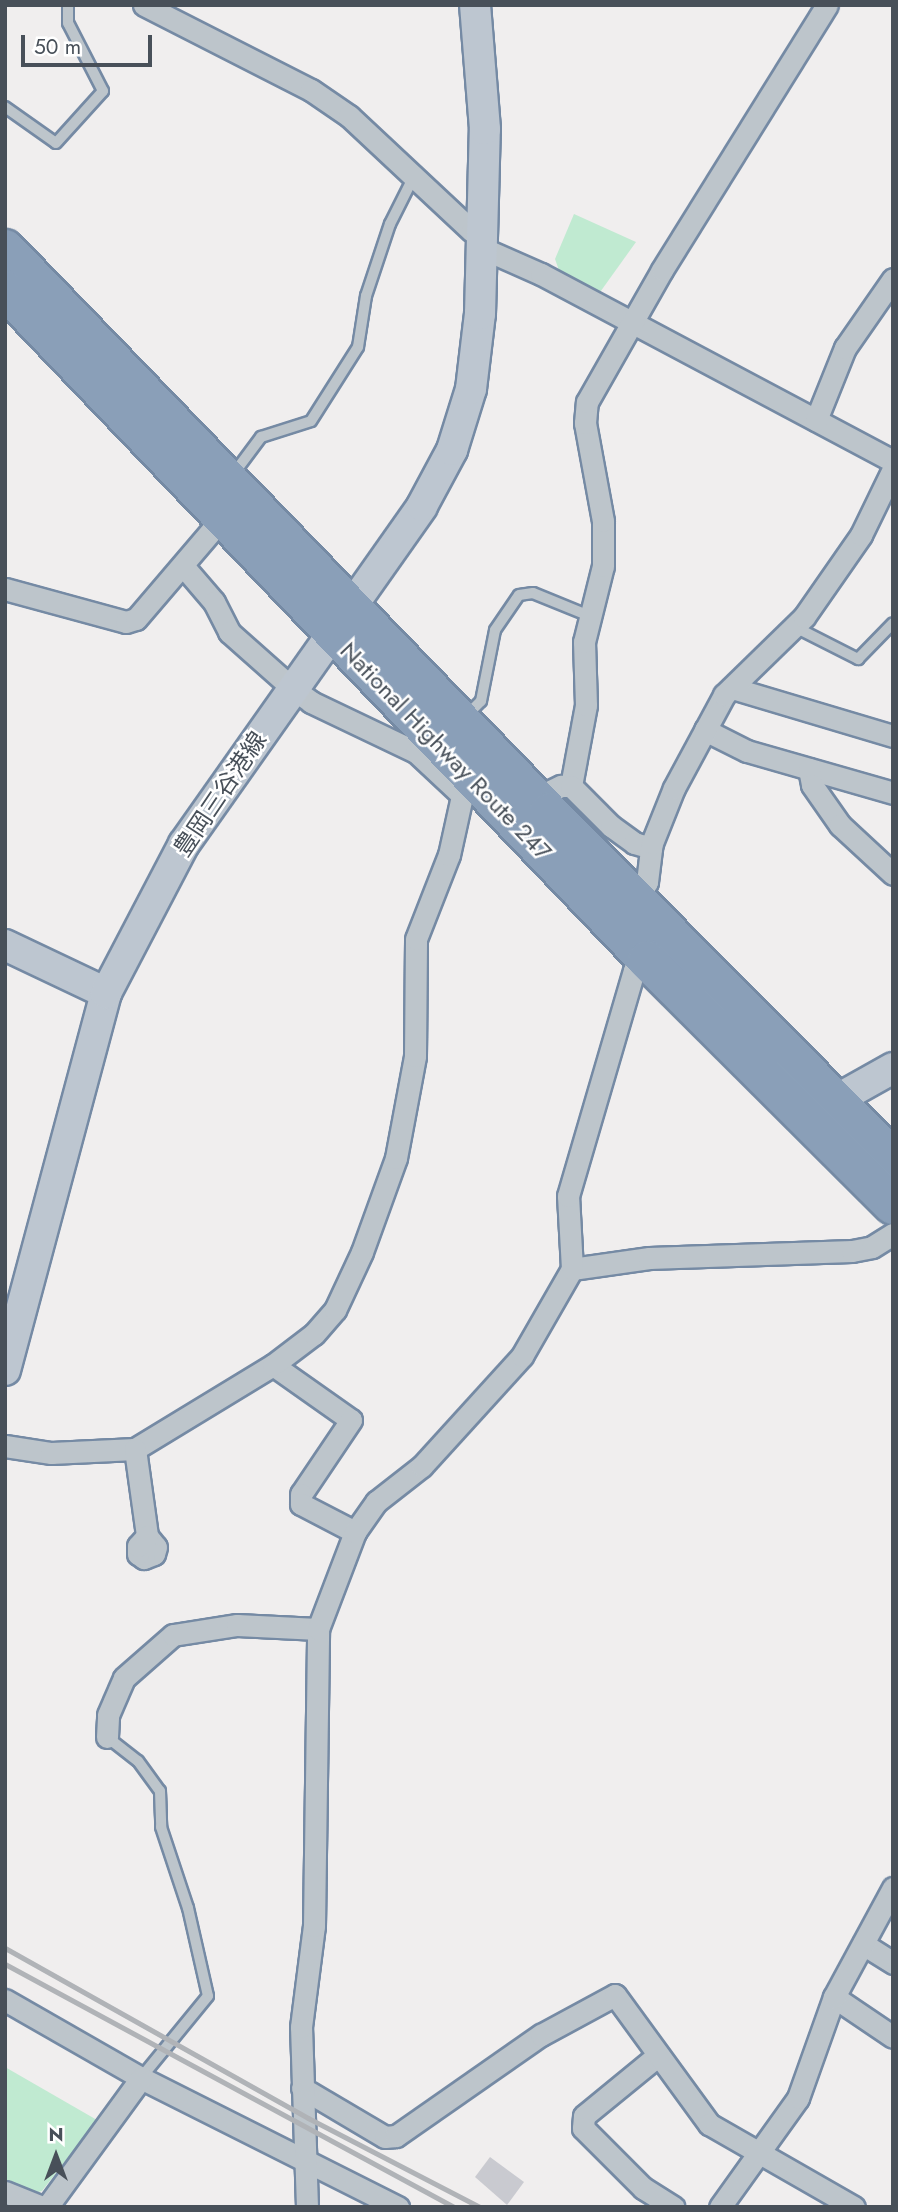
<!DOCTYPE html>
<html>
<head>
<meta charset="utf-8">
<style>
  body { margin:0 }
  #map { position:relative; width:898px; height:2212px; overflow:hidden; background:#f0eeee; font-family:Jost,"Noto Sans JP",sans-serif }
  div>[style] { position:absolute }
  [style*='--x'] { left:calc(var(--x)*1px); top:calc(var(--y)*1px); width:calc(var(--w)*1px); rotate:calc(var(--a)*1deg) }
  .green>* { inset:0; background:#c0ead1 }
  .building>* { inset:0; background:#c9cad0 }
  .roads { filter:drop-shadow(2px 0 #758aa4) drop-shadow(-2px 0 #758aa4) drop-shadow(0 2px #758aa4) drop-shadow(0 -2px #758aa4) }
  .lane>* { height:10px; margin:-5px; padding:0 5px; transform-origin:5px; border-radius:5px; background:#bdc5cb }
  .street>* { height:21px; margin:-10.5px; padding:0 10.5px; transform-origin:10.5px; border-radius:10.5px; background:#bdc5cb }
  .secondary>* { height:30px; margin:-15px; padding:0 15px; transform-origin:15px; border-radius:15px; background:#bdc6d0 }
  .highway>* { height:38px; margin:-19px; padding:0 19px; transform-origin:19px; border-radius:19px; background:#8a9fb8 }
  .rail>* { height:5px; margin:-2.5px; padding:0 2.5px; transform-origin:2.5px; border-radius:2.5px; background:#b0b3b7 }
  span { translate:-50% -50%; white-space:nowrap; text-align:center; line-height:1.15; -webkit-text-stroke:5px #fff; paint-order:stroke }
  .street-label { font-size:24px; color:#485059 }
  .frame { position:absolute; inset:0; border:7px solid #485059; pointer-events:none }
  .north { position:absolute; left:21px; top:2121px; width:70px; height:70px; -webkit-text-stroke:5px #fff; paint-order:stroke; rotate:0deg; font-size:19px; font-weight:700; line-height:28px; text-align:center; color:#485059 }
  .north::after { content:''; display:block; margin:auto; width:24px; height:32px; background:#485059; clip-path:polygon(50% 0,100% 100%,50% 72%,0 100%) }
  .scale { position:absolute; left:21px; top:35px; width:131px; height:32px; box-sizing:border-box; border:4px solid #485059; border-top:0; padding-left:9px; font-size:21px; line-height:24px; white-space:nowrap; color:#485059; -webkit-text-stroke:5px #fff; paint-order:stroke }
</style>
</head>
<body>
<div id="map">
  <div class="green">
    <div style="clip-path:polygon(574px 214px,636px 242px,598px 295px,562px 279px,555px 259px)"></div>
    <div style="clip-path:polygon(5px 2067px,97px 2120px,42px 2191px,35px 2193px,5px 2182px)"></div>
  </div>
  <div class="building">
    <div style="clip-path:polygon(490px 2157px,524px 2182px,507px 2205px,475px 2177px)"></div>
  </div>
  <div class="roads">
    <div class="lane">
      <div style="--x:5;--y:107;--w:62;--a:35.2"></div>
      <div style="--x:56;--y:143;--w:70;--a:-47.9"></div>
      <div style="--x:103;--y:91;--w:76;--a:-117.2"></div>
      <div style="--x:68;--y:23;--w:18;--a:-90"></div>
      <div style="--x:232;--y:476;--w:49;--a:-53.4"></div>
      <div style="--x:261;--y:437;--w:52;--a:-17.7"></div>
      <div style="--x:311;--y:421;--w:88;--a:-57.6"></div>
      <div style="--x:358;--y:347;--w:52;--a:-81.1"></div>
      <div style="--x:366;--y:296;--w:76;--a:-71.6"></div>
      <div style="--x:390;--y:224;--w:51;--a:-63.4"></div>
      <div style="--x:795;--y:627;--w:71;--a:26.9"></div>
      <div style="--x:858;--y:659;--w:50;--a:-45.8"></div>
      <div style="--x:464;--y:718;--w:24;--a:-45"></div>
      <div style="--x:481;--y:701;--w:72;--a:-78.8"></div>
      <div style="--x:495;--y:630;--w:42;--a:-55.6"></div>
      <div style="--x:519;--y:595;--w:14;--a:-8"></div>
      <div style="--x:533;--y:593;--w:64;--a:22.1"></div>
      <div style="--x:107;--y:1737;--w:39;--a:38"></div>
      <div style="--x:138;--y:1761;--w:37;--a:54"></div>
      <div style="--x:160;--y:1791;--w:36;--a:88"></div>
      <div style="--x:161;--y:1827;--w:85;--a:71.6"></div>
      <div style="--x:188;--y:1908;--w:90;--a:77.2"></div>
      <div style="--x:208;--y:1996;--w:106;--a:129.3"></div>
    </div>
    <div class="street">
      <div style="--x:144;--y:5;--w:187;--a:27"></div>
      <div style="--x:311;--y:90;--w:46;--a:34.4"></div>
      <div style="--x:349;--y:116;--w:168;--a:43.1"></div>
      <div style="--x:472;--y:231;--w:11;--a:-10"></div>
      <div style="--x:482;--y:248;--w:64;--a:23.8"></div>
      <div style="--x:541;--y:274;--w:399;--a:28"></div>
      <div style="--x:816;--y:420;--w:78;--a:-68.1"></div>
      <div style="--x:845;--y:348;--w:84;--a:-55.2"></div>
      <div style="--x:184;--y:567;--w:46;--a:49.4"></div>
      <div style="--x:214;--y:602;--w:34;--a:63"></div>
      <div style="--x:229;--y:632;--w:84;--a:41.6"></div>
      <div style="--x:292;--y:688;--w:24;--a:36"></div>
      <div style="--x:311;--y:702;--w:116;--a:25.5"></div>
      <div style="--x:416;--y:752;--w:63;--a:43.1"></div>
      <div style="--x:5;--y:589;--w:125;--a:15.3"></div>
      <div style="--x:126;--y:622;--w:10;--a:-17"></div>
      <div style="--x:136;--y:619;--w:134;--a:-49.5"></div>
      <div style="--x:732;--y:688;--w:168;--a:16.6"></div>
      <div style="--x:705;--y:730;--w:47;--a:26.6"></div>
      <div style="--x:747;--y:751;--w:152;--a:16"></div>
      <div style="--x:809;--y:769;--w:16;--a:79"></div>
      <div style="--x:812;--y:785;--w:49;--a:55"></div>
      <div style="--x:840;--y:825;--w:72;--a:42.8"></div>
      <div style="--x:571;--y:786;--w:82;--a:-79.5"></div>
      <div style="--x:586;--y:705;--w:63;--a:-91.8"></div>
      <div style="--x:584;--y:642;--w:78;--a:-76"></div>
      <div style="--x:603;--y:566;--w:45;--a:-90"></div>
      <div style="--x:603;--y:521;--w:100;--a:-100.4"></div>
      <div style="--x:585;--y:423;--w:21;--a:-85"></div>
      <div style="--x:587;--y:402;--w:152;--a:-60.4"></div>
      <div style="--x:662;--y:270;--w:312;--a:-58.1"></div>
      <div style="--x:536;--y:798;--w:28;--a:-26"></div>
      <div style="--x:561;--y:786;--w:10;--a:0"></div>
      <div style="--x:571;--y:786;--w:57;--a:45"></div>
      <div style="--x:611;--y:826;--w:29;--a:36"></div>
      <div style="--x:634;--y:843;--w:18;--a:16"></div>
      <div style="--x:636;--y:899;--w:20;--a:-57"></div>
      <div style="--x:647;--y:882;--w:39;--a:-83"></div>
      <div style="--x:652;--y:843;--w:59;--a:-68.2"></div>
      <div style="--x:674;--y:788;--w:106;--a:-61.7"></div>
      <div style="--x:724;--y:695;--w:112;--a:-44.3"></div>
      <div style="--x:804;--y:617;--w:100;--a:-55.2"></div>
      <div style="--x:861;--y:535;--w:73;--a:-64.1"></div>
      <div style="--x:572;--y:1269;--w:78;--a:-8.1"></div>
      <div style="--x:649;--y:1258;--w:203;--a:-2"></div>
      <div style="--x:852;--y:1251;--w:20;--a:-11"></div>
      <div style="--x:872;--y:1247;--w:25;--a:-32"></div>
      <div style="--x:273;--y:1365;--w:95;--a:35.2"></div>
      <div style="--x:351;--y:1420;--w:89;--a:124"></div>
      <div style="--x:301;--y:1494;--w:10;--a:90"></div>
      <div style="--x:301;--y:1504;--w:61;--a:27.4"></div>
      <div style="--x:5;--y:1446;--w:47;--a:8.7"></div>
      <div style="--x:51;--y:1453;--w:84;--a:-2.7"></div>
      <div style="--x:135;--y:1449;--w:162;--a:-31.3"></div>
      <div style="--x:273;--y:1365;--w:51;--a:-37.1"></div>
      <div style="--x:314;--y:1334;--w:32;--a:-49"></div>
      <div style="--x:335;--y:1310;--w:64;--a:-65"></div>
      <div style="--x:362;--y:1252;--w:100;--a:-70.1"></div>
      <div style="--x:396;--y:1158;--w:104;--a:-79.4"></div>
      <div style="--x:415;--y:1056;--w:117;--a:-89.5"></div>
      <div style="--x:416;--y:939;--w:90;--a:-68.6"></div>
      <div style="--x:449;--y:855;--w:84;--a:-77.6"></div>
      <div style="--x:135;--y:1449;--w:88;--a:82.1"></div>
      <div style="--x:147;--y:1536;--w:14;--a:51"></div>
      <div style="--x:156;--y:1547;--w:7;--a:106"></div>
      <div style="--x:154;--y:1554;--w:11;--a:158"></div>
      <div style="--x:144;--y:1558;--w:7;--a:-146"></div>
      <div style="--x:138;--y:1554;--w:8;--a:-90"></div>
      <div style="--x:138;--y:1546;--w:13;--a:-48"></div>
      <div style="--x:107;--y:1737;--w:22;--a:-87"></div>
      <div style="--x:108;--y:1715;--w:40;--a:-66.6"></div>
      <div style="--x:124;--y:1678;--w:65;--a:-41.3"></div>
      <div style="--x:173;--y:1635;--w:65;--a:-8.9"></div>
      <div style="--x:237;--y:1625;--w:81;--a:2.8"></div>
      <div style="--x:863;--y:1944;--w:36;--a:32"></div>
      <div style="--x:834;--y:1997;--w:71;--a:34.1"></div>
      <div style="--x:5;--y:2000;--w:157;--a:29.8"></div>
      <div style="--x:141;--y:2078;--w:288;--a:26.7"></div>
      <div style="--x:656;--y:2057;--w:93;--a:140.7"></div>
      <div style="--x:584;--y:2116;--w:12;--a:95"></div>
      <div style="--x:583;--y:2128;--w:85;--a:45"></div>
      <div style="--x:643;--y:2188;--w:36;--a:32"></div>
      <div style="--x:302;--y:2088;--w:96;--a:30.6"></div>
      <div style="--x:385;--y:2137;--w:11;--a:-5"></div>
      <div style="--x:396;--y:2136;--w:177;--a:-34.9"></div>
      <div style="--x:541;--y:2035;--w:84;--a:-28.4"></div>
      <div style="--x:615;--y:1995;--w:160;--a:53.9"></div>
      <div style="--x:709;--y:2124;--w:167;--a:29.8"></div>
      <div style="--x:5;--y:2192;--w:40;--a:22"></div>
      <div style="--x:47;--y:2207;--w:160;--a:-53.9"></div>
      <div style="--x:307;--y:2207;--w:180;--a:-91.9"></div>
      <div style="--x:301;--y:2027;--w:102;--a:-82.7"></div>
      <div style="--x:314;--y:1926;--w:297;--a:-89.2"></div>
      <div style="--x:318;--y:1629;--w:104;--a:-69.1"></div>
      <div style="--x:355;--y:1532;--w:37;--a:-55"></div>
      <div style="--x:376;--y:1502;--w:58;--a:-38"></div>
      <div style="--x:422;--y:1466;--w:149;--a:-47.7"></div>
      <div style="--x:522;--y:1356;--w:100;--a:-60.1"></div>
      <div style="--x:572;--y:1269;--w:73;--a:-93.1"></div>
      <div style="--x:568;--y:1196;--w:235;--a:-73.7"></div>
      <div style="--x:634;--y:970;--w:16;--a:-38"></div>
      <div style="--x:720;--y:2207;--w:134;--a:-54.4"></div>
      <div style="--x:798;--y:2098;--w:107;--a:-70.4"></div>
      <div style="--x:834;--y:1997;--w:124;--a:-61.6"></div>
    </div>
    <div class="secondary">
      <div style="--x:5;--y:945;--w:112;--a:25.4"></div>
      <div style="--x:836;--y:1100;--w:65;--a:-29.3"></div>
      <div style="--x:5;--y:1370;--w:390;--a:-75"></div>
      <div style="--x:106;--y:993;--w:168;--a:-62.4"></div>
      <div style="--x:184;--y:844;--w:413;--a:-54.8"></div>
      <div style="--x:422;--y:506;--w:64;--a:-61.8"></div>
      <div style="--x:452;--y:450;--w:64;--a:-72.7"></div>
      <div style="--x:471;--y:389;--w:76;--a:-83.2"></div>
      <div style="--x:480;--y:314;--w:185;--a:-88.5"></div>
      <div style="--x:485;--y:129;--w:124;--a:-94.6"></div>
    </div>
    <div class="highway">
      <div style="--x:5;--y:249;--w:783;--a:45.98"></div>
      <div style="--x:549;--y:812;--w:489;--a:45.2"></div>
      <div style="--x:5;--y:290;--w:928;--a:46.22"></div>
      <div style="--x:647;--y:960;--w:347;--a:44.9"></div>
    </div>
  </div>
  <div class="rail">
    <div style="--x:5;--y:1948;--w:347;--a:29.3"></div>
    <div style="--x:308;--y:2118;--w:194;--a:27.4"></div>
    <div style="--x:5;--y:1964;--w:511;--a:28.42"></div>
  </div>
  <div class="street-label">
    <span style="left:446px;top:751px;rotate:46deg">National Highway Route 247</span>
    <span style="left:220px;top:794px;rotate:-56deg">豊岡三谷港線</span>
  </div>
  <div class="frame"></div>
  <div class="north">N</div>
  <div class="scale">50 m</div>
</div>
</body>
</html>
